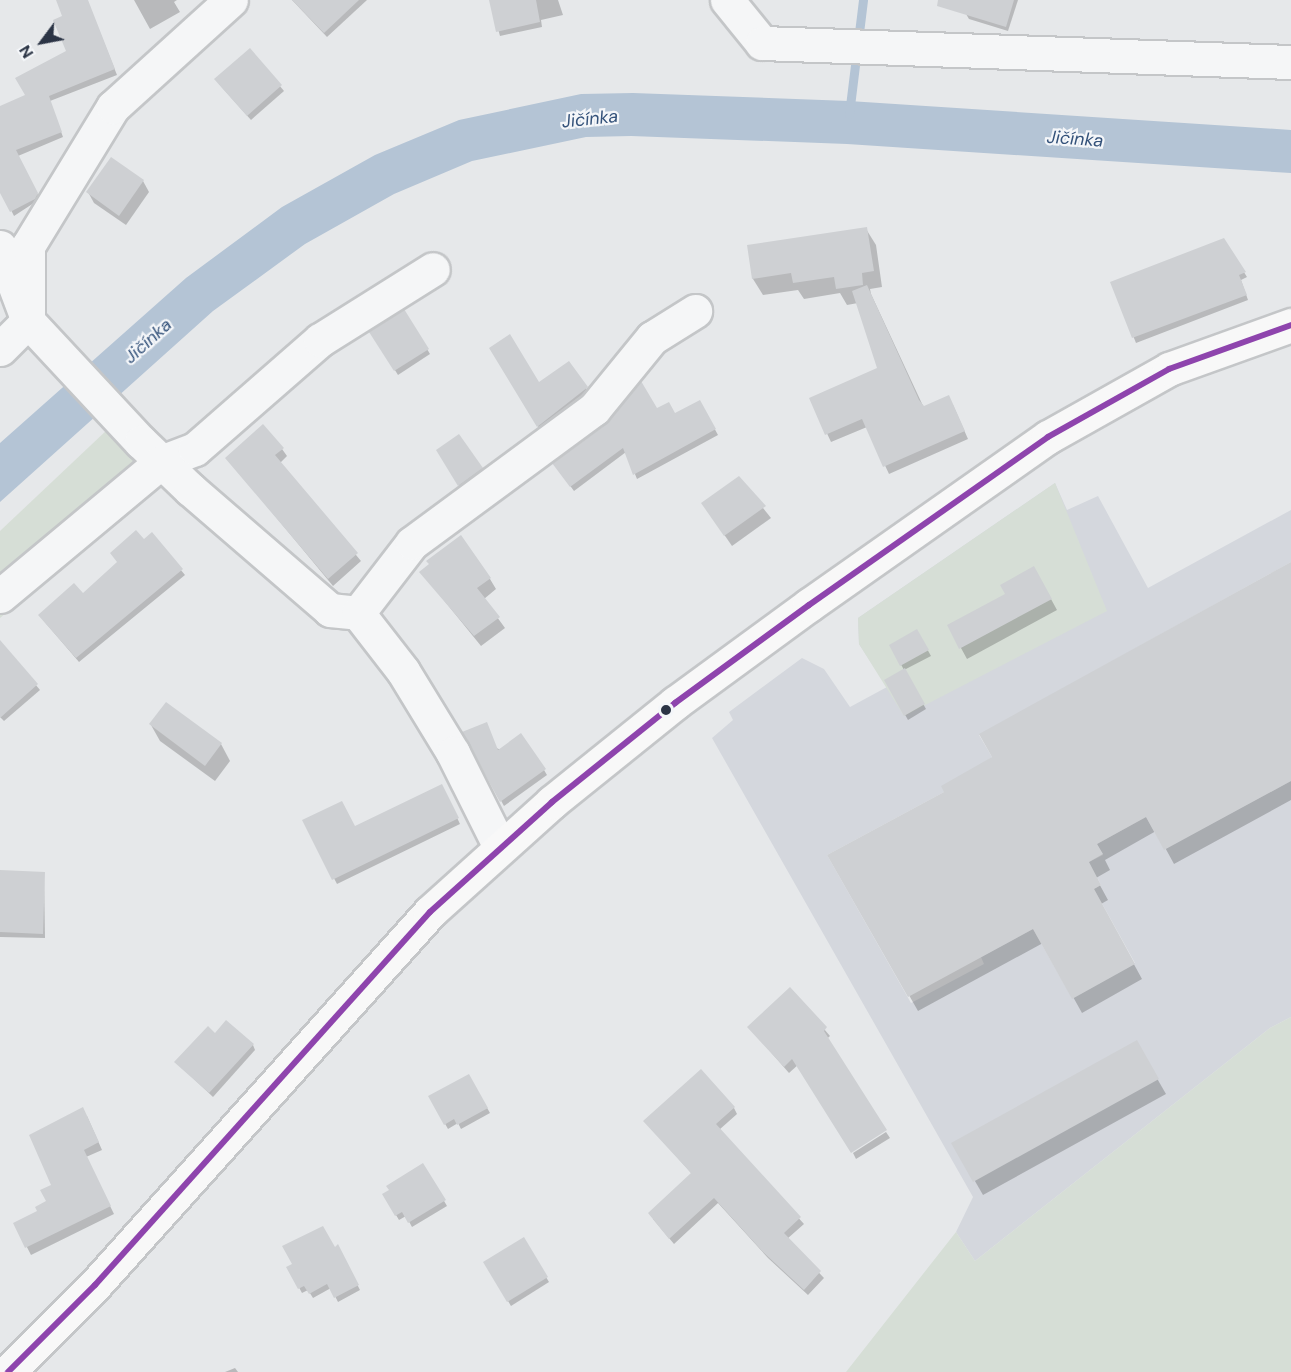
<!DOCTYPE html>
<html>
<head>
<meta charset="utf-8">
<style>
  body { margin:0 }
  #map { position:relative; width:1291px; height:1372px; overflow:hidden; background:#e6e8ea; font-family:"DM Sans",sans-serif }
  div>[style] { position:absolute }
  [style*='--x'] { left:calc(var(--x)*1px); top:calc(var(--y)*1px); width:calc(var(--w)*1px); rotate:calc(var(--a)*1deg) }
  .built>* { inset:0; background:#d4d7dd }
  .green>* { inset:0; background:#d6ded6 }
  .water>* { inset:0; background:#b4c4d5 }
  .shadow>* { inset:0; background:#0003 }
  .stream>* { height:9px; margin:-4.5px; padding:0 4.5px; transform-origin:4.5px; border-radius:4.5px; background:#b4c4d5 }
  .building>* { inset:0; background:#ced0d3 }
  .roads { filter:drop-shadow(2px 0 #c4c6c8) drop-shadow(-2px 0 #c4c6c8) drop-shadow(0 2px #c4c6c8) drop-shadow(0 -2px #c4c6c8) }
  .minor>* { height:33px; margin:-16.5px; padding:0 16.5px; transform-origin:16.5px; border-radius:16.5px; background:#f5f6f7 }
  .major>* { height:33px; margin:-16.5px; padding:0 16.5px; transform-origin:16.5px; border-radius:16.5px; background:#f8f8f8 }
  .bus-1>* { height:6px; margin:-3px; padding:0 3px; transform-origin:3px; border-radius:3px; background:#8e44ad }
  .dots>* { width:16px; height:16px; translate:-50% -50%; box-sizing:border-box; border:3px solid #f4f6f9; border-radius:50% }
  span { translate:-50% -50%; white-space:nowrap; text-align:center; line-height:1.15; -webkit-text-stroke:4.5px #f4f6f9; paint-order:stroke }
  .water-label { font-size:18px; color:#34527a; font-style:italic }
  .north { position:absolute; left:12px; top:12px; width:60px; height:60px; -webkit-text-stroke:4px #f4f6f9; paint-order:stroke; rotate:238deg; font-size:16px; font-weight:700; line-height:24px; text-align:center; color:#2b3445 }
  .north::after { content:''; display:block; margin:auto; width:21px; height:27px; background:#2b3445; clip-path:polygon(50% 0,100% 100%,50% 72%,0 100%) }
</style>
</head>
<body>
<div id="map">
  <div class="built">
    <div style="clip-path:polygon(1055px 483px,1067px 510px,1098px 496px,1148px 588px,1291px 510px,1291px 562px,979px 735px,992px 757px,944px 792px,827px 855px,911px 1003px,984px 964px,981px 957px,1033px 929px,1072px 998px,1135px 963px,1094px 889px,1101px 885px,1098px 879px,1081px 866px,1103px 855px,1097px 844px,1146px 817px,1164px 849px,1291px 781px,1291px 1017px,1270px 1028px,975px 1261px,956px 1232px,973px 1197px,712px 738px,733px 720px,729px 712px,802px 658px,824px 669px,850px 707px,887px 687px,859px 644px,858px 618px)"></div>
  </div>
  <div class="green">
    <div style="clip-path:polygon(108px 429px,154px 487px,0 618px,0 531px)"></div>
    <div style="clip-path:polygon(1055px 483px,1107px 611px,904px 716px,859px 644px,858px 618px)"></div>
    <div style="clip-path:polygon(1291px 1017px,1291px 1372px,846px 1372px,956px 1232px,975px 1261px,1270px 1028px)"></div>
  </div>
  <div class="water">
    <div style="clip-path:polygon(633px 93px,849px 101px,1291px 130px,1291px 173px,847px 144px,631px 136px,586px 137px,472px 161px,394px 194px,305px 244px,213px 311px,0 502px,0 443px,186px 278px,282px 207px,375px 155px,459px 120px,581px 94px)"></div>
  </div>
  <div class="shadow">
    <div style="clip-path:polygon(65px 0,87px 0,117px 75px,50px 101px,63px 137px,18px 156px,40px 199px,14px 216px,0 188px,0 108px,27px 96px,79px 49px)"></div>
    <div style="clip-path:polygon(134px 0,177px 0,174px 2px,180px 12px,150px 29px)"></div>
    <div style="clip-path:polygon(292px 0,367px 0,327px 37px)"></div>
    <div style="clip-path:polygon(490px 0,558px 0,563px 15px,541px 20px,542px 27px,500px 36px)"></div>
    <div style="clip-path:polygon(970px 0,1018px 0,1008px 31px,969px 19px,966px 14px)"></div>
    <div style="clip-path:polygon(250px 50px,284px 91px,251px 120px,219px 84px)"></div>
    <div style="clip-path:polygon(111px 159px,143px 181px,149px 192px,126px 225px,94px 203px,88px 192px)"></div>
    <div style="clip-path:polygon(866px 229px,876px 245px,882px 287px,870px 289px,871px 294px,924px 408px,953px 405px,968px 439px,889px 474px,867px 427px,831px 442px,811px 399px,878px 369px,858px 303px,847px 305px,840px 293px,804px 299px,798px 290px,763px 295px,753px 279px,749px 246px)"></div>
    <div style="clip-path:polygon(1224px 240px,1247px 277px,1241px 280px,1248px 300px,1136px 343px,1112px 283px)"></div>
    <div style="clip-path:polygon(404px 311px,430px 354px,398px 375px,371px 332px)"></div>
    <div style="clip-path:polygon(491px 349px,538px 385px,586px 388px,589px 393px,541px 431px)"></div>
    <div style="clip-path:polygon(700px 402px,718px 435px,637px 479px,626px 452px,574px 491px,557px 468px,657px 410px,675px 415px)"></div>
    <div style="clip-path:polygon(282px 449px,287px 456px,280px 463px,361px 561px,333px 586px,227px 458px)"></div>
    <div style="clip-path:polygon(438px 450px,482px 468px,484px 473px,462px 490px)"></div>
    <div style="clip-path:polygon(739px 478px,771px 518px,732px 546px,703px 504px)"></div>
    <div style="clip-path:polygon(152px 535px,185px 575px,79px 662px,43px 620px,83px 595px)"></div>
    <div style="clip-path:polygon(1291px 564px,1291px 800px,1174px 864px,1156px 831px,1105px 860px,1110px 870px,1096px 878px,1108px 900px,1101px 904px,1142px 979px,1082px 1013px,1043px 943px,918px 1011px,829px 855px,947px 792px)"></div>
    <div style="clip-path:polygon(1034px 568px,1057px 610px,967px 659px,949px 626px,1007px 595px)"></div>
    <div style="clip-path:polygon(421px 572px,490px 579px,496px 589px,484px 599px,505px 628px,481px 646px)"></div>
    <div style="clip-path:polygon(917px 631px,931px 656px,904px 670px,891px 646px)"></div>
    <div style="clip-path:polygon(7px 650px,40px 690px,4px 721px,0 717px,0 656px)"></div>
    <div style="clip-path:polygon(904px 670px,926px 709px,908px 720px,886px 681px)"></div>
    <div style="clip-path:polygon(151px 725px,221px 744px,230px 761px,215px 781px,160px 741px)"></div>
    <div style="clip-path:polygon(464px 733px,544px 770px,547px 775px,504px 806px)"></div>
    <div style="clip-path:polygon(444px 790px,460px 824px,337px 884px,304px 821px,354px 827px)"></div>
    <div style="clip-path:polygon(0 871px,44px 873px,45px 938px,0 937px)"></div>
    <div style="clip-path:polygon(790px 989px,830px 1036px,789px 1073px,749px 1027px)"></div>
    <div style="clip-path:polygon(215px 1035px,253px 1045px,255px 1050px,213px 1097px,176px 1062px)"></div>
    <div style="clip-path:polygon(1136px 1042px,1166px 1094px,983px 1195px,953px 1143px)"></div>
    <div style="clip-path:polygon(469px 1076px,490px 1113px,461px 1129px,458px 1123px,448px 1129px,430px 1097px)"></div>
    <div style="clip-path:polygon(734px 1108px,737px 1114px,719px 1130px,804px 1224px,787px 1239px,824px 1278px,808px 1295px,768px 1258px,718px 1203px,674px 1244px,653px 1219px,692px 1174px,645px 1121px)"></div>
    <div style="clip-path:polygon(87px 1116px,102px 1150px,86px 1157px,114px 1214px,31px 1255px,15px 1224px,39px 1212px,48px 1202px)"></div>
    <div style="clip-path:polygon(886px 1132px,890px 1138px,856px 1159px,853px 1153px)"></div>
    <div style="clip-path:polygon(423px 1165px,447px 1206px,412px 1227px,406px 1216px,399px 1220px,384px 1195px)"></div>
    <div style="clip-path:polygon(523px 1239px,549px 1282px,511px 1306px,485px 1263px)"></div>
    <div style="clip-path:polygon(338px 1247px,360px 1290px,338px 1302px,331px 1288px,313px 1298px,308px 1290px,302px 1293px,288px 1267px)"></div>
    <div style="clip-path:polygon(235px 1368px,238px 1372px,225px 1372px)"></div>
  </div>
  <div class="stream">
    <div style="--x:849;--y:114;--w:115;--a:-83"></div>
  </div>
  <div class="building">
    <div style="clip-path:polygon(56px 0,88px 0,115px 69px,49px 96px,62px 132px,16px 150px,38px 193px,35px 199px,10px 212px,0 193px,0 106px,25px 95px,15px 78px,66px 51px,53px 20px,62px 16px)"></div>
    <div style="clip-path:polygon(292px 0,359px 0,324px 33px)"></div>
    <div style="clip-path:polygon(489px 0,536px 0,540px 22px,496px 32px)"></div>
    <div style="clip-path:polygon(938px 0,1014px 0,1006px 27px,937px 6px)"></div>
    <div style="clip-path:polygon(250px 48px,282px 85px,247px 116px,214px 79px)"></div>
    <div style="clip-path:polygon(111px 157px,144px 180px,119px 216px,86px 192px)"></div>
    <div style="clip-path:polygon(867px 227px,874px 271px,862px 273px,863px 285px,836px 289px,834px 277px,793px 283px,791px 273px,752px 279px,747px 245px)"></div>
    <div style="clip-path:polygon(1224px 238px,1246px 272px,1239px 275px,1247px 295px,1132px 338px,1110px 282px)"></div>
    <div style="clip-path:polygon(867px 285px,919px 400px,924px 406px,949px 395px,965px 431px,883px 467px,862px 419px,825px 435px,809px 398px,877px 368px,852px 291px)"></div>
    <div style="clip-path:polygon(404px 309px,429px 349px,394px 371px,369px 332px)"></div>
    <div style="clip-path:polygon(510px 334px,539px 382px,569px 361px,588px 387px,537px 427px,489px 348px)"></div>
    <div style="clip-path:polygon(641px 381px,657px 408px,669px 402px,675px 413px,700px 400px,716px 429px,633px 475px,623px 448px,570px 487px,552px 463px,605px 424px)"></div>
    <div style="clip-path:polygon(263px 424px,284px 448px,275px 455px,358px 553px,328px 579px,225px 458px)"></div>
    <div style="clip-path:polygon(459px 434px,483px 468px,458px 486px,436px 450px)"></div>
    <div style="clip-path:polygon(739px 476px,766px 506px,724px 536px,701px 503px)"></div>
    <div style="clip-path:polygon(136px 530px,144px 539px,152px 532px,183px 569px,76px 658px,38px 615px,74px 583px,83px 593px,117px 562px,110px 553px)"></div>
    <div style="clip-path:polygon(461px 535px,491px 578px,477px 588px,500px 617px,474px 636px,419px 572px,429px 564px,426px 561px)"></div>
    <div style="clip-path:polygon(1291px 562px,1291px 781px,1164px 850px,1146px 817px,1097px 844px,1103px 854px,1089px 862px,1101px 885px,1094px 889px,1135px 964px,1072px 999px,1033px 929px,908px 997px,827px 855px,944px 792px,941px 786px,992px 757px,979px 734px)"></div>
    <div style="clip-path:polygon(1034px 566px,1052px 599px,959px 649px,947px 625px,1005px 594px,1000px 585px)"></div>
    <div style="clip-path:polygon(917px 629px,929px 650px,900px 666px,889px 645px)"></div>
    <div style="clip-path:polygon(0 640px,38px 684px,0 718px)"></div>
    <div style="clip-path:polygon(905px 668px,925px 704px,904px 716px,884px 680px)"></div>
    <div style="clip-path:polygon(166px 702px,222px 743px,205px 766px,149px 724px)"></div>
    <div style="clip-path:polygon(487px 722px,498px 750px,521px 733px,546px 769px,500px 802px,462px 732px)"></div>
    <div style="clip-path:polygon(442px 784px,459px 818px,332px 880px,302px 820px,342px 801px,355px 826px)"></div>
    <div style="clip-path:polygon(0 870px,45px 872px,43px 934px,0 932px)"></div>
    <div style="clip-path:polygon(790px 987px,827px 1027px,824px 1031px,887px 1130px,851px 1153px,792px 1059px,784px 1067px,747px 1027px)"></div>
    <div style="clip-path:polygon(226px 1020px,254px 1044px,209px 1093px,174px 1062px,208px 1026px,215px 1033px)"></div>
    <div style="clip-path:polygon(1137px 1040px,1159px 1079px,973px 1182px,951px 1143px)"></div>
    <div style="clip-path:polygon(701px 1069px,735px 1107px,716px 1124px,801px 1217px,784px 1233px,821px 1271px,804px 1290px,763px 1252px,714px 1198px,669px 1239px,648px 1213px,691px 1173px,643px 1121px)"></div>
    <div style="clip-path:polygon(469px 1074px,488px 1108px,457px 1125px,454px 1119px,444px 1125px,428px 1096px)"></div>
    <div style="clip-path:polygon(83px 1107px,99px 1142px,84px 1150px,111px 1206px,25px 1248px,13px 1223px,37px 1211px,35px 1207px,46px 1201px,40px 1190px,51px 1185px,29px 1135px)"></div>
    <div style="clip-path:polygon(423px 1163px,446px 1200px,408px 1223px,402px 1212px,395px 1216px,382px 1194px,389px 1190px,386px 1186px)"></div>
    <div style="clip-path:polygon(323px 1226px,335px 1247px,338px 1244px,359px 1285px,334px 1298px,327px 1284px,309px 1294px,304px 1286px,298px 1289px,286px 1267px,292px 1264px,282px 1246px)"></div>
    <div style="clip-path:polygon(524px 1237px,548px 1277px,507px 1302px,483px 1262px)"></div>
  </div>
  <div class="roads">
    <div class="minor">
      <div style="--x:727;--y:0;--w:55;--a:50.9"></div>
      <div style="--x:762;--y:43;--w:529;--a:2.06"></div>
      <div style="--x:0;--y:247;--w:79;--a:69.3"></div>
      <div style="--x:28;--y:321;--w:166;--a:47"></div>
      <div style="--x:141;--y:442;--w:68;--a:43.8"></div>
      <div style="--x:190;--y:489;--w:185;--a:40.8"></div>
      <div style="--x:330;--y:610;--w:28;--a:6"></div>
      <div style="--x:358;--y:613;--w:73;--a:52.2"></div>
      <div style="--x:403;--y:671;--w:96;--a:58.6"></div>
      <div style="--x:453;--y:753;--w:103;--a:63.4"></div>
      <div style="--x:0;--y:349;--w:40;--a:-45"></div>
      <div style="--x:28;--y:321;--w:75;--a:-90"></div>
      <div style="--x:28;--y:246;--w:163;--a:-58.6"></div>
      <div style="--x:113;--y:107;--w:159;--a:-42.2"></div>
      <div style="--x:0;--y:596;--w:209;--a:-39.8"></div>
      <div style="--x:161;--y:462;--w:36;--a:-21"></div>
      <div style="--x:195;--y:449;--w:166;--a:-41.1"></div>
      <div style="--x:320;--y:340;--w:133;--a:-32.1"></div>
      <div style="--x:358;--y:613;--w:88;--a:-52.4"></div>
      <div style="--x:412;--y:543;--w:226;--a:-36.4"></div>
      <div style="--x:594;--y:409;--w:92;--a:-50.8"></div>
      <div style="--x:652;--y:338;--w:51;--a:-32.1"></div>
    </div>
    <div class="major">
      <div style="--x:8;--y:1372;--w:123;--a:-45"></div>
      <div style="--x:95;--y:1285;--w:501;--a:-48.07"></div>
      <div style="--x:430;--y:912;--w:164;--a:-42"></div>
      <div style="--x:552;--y:802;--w:158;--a:-38.8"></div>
      <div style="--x:675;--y:703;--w:166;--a:-36.2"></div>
      <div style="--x:809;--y:605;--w:292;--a:-35.1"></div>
      <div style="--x:1048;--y:437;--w:139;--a:-29.3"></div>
      <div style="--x:1169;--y:369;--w:130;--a:-19.8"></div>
    </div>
  </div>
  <div class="bus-1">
    <div style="--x:8;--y:1372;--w:123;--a:-45"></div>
    <div style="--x:95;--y:1285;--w:501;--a:-48.07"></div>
    <div style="--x:430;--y:912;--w:164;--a:-42"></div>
    <div style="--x:552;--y:802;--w:158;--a:-38.8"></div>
    <div style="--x:675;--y:703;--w:166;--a:-36.2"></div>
    <div style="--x:809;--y:605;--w:292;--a:-35.1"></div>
    <div style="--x:1048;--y:437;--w:139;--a:-29.3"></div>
    <div style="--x:1169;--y:369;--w:130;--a:-19.8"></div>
  </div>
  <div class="dots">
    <div style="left:666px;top:710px;background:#2b3445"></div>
  </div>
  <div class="water-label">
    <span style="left:590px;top:119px;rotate:-6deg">Jičínka</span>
    <span style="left:1075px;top:139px;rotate:4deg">Jičínka</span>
    <span style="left:148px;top:341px;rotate:-42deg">Jičínka</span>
  </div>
  <div class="north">N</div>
</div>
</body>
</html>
